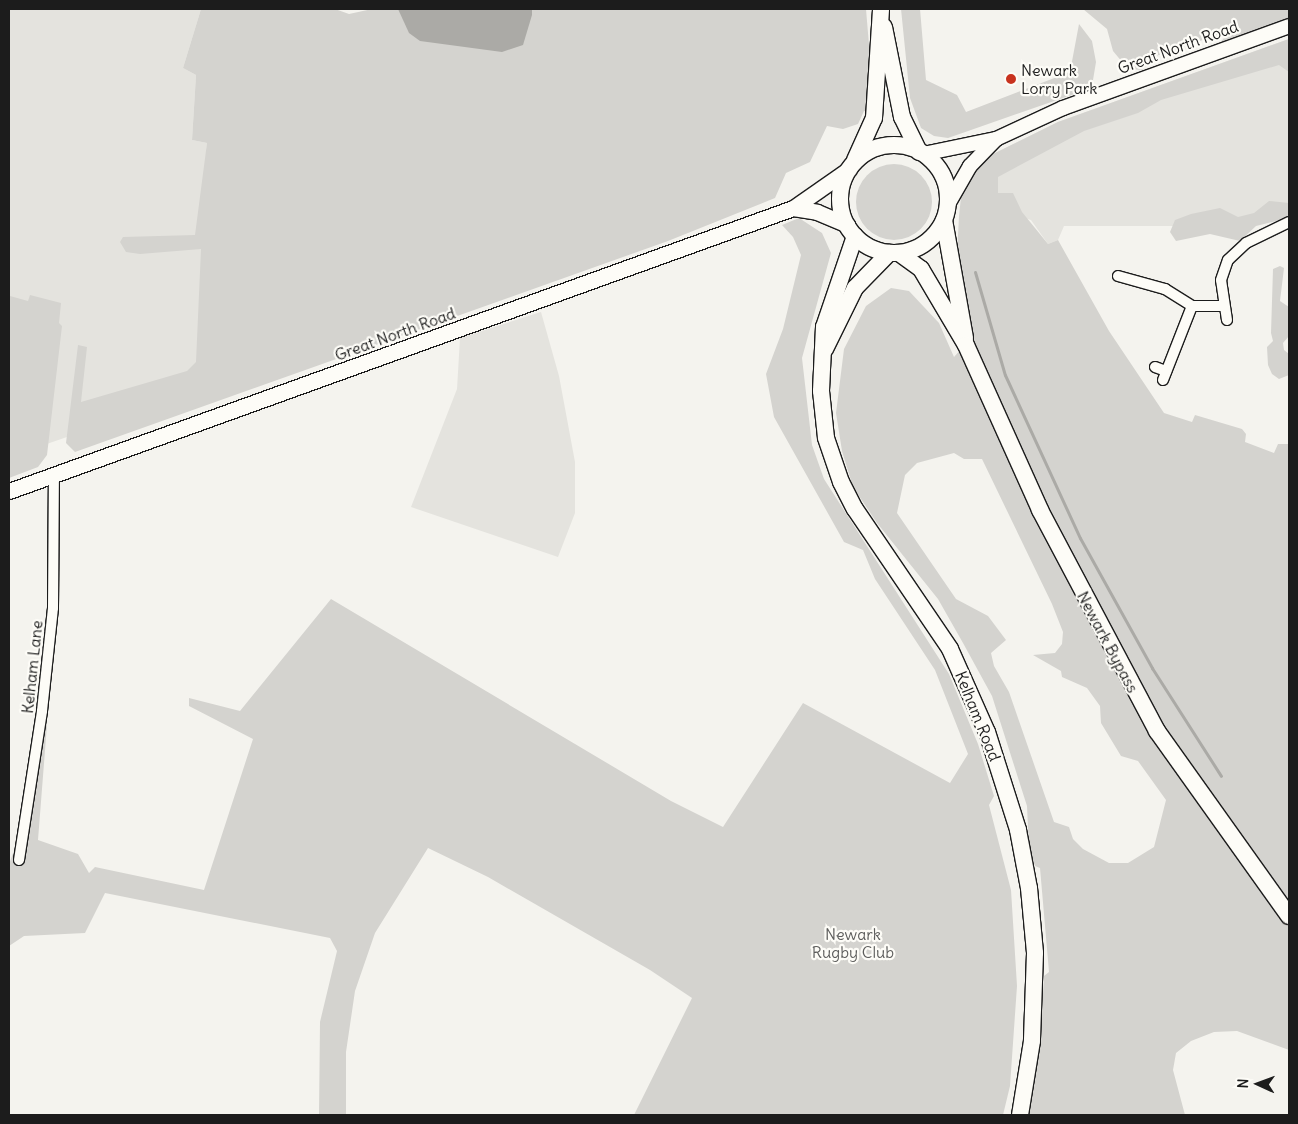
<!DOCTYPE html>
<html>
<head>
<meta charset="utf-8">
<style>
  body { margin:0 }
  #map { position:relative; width:1298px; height:1124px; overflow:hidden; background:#f4f3ee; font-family:Delius,sans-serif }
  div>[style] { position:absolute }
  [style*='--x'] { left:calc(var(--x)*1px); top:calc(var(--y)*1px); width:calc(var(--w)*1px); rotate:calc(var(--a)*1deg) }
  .built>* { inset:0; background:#e4e3de }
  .green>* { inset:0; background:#d4d3cf }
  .round { border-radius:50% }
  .water>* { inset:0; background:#abaaa6 }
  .stream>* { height:3px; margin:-1.5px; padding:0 1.5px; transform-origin:1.5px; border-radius:1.5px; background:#abaaa6 }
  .roads { filter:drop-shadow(1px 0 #1c1c1c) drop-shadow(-1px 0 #1c1c1c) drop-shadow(0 1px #1c1c1c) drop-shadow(0 -1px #1c1c1c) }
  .minor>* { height:10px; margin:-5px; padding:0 5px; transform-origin:5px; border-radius:5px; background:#fdfcf7 }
  .secondary>* { height:14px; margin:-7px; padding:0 7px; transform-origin:7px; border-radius:7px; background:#fdfcf7 }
  .primary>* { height:15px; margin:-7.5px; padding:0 7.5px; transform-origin:7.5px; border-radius:7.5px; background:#fdfcf7 }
  .trunk>* { height:16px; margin:-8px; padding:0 8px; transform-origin:8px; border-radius:8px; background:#fdfcf7 }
  .trunk>.ring { margin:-8px; padding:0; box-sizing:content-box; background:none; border:16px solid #fdfcf7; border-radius:50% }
  .dots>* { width:14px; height:14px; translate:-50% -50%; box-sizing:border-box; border:2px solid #fdfcf7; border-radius:50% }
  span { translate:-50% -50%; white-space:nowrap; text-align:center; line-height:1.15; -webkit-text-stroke:4.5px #fdfcf7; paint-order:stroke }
  .street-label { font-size:16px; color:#1c1c1c }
  .poi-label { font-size:16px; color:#1c1c1c }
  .left { translate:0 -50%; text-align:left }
  .park-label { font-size:16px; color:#5c5c5b }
  .frame { position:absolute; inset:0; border:10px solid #1c1c1c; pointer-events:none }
  .north { position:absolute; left:1233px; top:1059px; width:50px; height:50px; -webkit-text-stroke:4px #fdfcf7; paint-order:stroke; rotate:272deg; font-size:14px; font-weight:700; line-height:20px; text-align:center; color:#1c1c1c }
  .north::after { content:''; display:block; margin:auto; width:18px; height:22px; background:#1c1c1c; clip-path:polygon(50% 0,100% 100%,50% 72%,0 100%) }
</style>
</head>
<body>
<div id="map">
  <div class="built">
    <div style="clip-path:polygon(9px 9px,201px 9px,183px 68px,196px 75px,192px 140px,207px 143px,204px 180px,209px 388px,9px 457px)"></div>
    <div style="clip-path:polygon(1289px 39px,1289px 215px,1180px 226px,1064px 226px,1058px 240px,1048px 244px,1031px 220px,987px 205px,987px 157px,1058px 122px)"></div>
    <div style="clip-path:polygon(541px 312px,559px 376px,575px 462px,575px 513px,558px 557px,411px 507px,457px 389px,460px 338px)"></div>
  </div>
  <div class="green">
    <div style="clip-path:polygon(201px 9px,335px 9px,349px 14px,372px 9px,866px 9px,872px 81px,867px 111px,864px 111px,858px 124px,843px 129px,827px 126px,810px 162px,786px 173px,775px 198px,668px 241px,75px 452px,66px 443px,78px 345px,87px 347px,81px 402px,187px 371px,196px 362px,201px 249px,140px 254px,126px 252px,120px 242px,123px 237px,195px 235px,207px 143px,192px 140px,196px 75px,183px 68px)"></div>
    <div style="clip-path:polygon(901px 9px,920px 9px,926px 80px,957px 95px,966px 112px,1070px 72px,1079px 24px,1092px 41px,1096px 62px,1093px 80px,1080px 92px,971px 130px,948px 138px,934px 136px,921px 128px,910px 98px)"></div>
    <div style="clip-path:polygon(1083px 9px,1289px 9px,1289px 23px,1225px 44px,1221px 42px,1229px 31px,1156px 56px,1142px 70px,1128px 69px,1113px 51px,1107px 29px)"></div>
    <div style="clip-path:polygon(evenodd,1289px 39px,1289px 72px,1279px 65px,1161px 100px,1138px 113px,1084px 131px,998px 177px,998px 193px,1013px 193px,1022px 212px,1048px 244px,1058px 240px,1109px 331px,1164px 413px,1192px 422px,1195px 415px,1242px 429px,1246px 434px,1245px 442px,1274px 453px,1278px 444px,1289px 444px,1289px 1050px,1237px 1031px,1214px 1032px,1191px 1041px,1176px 1053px,1173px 1070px,1185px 1115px,1029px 1115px,1041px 1029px,1044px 976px,1049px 972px,1040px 868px,1035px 866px,1029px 848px,1027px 806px,992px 696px,963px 643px,938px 599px,877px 523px,853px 487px,842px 451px,836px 413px,844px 349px,866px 306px,891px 288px,909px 291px,939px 323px,954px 357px,973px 336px,957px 256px,959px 216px,961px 197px,967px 181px,987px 157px,1058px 122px,1289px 39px,954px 453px,964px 459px,982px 459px,1052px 604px,1063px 632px,1062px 644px,1055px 653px,1033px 655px,1061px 671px,1062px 677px,1087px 688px,1100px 706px,1101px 723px,1121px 756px,1138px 761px,1166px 800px,1154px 847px,1128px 863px,1109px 863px,1083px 849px,1073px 839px,1069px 827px,1054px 822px,1009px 692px,994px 666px,991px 653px,1006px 640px,988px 616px,956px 599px,897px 513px,905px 475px,917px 463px,954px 453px)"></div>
    <div class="round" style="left:856px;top:164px;width:76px;height:76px"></div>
    <div style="clip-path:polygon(1269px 201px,1289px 203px,1289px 218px,1256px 226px,1240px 241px,1210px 234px,1176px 241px,1170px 232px,1175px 220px,1191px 214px,1220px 208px,1238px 217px,1254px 213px)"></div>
    <div style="clip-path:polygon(799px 218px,822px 233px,831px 253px,802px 358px,812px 445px,824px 479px,949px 674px,978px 744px,994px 796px,989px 805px,1011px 890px,1017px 986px,1010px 1086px,1003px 1115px,634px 1115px,692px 998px,650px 970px,488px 877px,428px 848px,375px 933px,355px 991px,346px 1052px,346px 1115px,319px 1115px,320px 1022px,337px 951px,330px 938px,105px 893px,85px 933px,24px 936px,9px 946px,9px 864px,20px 835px,37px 719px,47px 725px,38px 840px,78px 854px,89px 873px,95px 867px,204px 890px,253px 739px,189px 706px,189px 698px,240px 711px,331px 599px,671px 801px,723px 827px,803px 703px,950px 783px,968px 754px,935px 670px,875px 579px,863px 550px,844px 542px,774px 417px,766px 374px,783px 329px,801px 255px,793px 237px,782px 225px)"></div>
    <div style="clip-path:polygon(1280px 266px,1284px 268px,1280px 301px,1289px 307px,1289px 336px,1283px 343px,1284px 350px,1289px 354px,1289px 375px,1279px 379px,1272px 374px,1268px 365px,1267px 347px,1273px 341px,1271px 333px,1273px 269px)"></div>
    <div style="clip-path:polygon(9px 291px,10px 296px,28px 301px,30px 295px,61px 303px,59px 323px,62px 326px,47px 455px,38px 467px,9px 478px)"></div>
  </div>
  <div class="water">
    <div style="clip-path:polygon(398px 9px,532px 9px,532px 15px,523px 45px,502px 52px,420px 41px,409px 33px)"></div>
  </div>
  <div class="stream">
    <div style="--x:975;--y:272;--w:107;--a:73.8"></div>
    <div style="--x:1005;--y:375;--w:179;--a:65.3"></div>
    <div style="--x:1080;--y:538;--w:149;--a:61"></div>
    <div style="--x:1152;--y:668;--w:128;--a:57.4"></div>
  </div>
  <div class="roads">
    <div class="minor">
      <div style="--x:1118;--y:276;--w:49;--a:15.5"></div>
      <div style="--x:1165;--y:289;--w:32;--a:32"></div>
      <div style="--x:1192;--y:306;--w:32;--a:0"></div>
      <div style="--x:1227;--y:320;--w:40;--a:-98.5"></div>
      <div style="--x:1221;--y:280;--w:21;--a:-71"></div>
      <div style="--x:1228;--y:260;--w:25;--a:-43"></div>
      <div style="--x:1246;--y:243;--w:48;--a:-26"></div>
      <div style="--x:1155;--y:367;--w:12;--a:20"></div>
      <div style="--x:1163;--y:380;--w:79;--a:-68.6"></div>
      <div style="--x:19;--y:860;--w:151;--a:-81.2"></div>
      <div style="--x:42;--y:711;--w:104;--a:-83.9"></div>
      <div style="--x:53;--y:608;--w:133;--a:-89.6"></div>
    </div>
    <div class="secondary">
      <div style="--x:923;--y:154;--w:75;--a:-11.6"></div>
      <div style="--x:947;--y:206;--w:46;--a:-60.1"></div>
      <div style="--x:970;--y:166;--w:37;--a:-46"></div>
      <div style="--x:996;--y:139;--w:74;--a:-24.8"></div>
      <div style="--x:1063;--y:108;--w:240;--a:-19.9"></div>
    </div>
    <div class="primary">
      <div style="--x:793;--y:208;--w:24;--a:9"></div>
      <div style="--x:817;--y:212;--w:33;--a:23"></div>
      <div style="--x:9;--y:491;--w:834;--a:-19.85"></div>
      <div style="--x:793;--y:208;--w:68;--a:-34.9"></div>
    </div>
    <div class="trunk">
      <div style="--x:884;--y:27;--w:92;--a:78.7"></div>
      <div style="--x:902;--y:117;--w:39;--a:64"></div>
      <div class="ring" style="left:840px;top:145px;width:92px;height:92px"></div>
      <div style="--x:855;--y:160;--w:46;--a:-65.7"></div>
      <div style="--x:874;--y:118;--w:109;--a:-86.3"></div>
      <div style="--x:944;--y:220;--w:120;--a:79.9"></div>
      <div style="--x:855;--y:236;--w:96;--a:108.8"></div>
      <div style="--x:824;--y:327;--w:64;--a:92.7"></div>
      <div style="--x:821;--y:391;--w:47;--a:83.9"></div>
      <div style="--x:826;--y:438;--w:46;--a:71.2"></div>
      <div style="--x:841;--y:482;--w:30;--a:63"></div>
      <div style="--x:855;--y:509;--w:169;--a:55.8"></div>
      <div style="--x:950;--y:649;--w:91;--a:66"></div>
      <div style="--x:987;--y:732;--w:103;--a:72.4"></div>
      <div style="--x:1018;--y:830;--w:59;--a:79.3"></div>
      <div style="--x:1029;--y:888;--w:65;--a:84.7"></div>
      <div style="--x:1035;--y:953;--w:88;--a:92"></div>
      <div style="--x:1032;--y:1041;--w:75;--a:99.2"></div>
      <div style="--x:899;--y:253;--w:27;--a:36"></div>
      <div style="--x:921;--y:269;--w:88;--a:59.4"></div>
      <div style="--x:966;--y:345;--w:181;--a:65.8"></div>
      <div style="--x:1040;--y:510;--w:250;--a:62.1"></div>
      <div style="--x:1157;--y:731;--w:227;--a:54.5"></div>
      <div style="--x:825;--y:349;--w:68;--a:-63.8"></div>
      <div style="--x:855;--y:288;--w:49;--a:-45.8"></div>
    </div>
  </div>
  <div class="dots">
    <div style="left:1011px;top:79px;background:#c8321e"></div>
  </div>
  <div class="street-label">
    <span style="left:1178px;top:47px;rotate:-20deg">Great North Road</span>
    <span style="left:395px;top:334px;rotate:-20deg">Great North Road</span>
    <span style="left:1108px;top:642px;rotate:62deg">Newark Bypass</span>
    <span style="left:32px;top:667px;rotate:-84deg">Kelham Lane</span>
    <span style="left:978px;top:716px;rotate:68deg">Kelham Road</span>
  </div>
  <div class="poi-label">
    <span class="left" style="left:1021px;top:79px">Newark<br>Lorry Park</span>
  </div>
  <div class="park-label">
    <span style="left:853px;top:943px">Newark<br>Rugby Club</span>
  </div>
  <div class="frame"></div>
  <div class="north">N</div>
</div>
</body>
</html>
